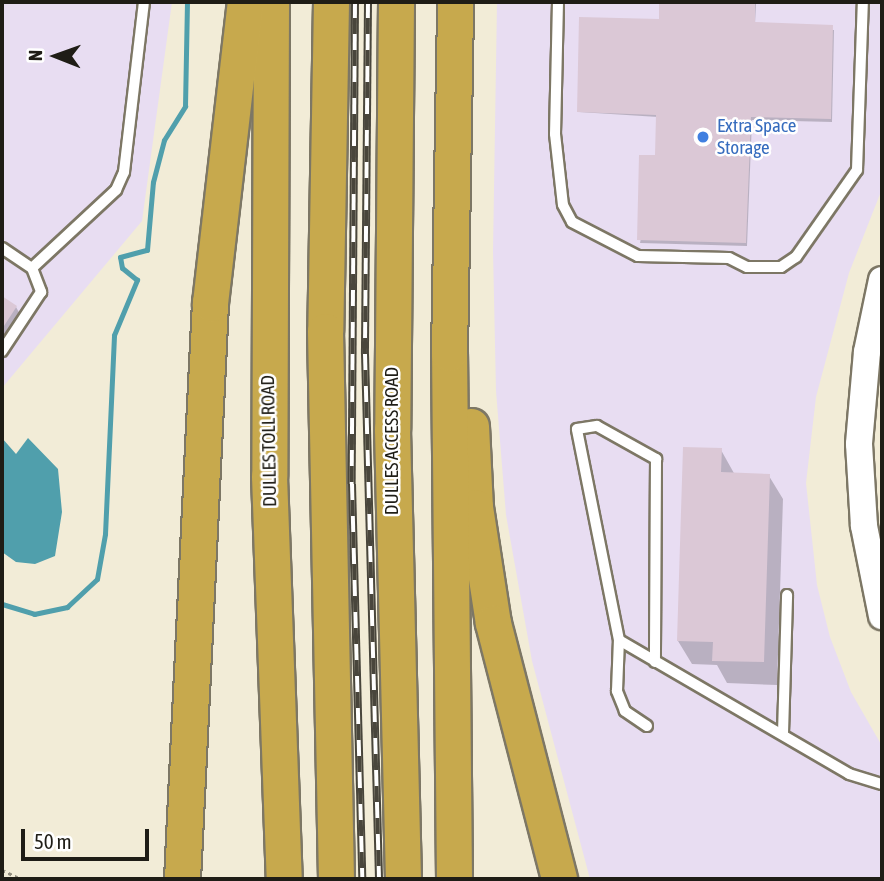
<!DOCTYPE html>
<html>
<head>
<meta charset="utf-8">
<style>
  body { margin:0 }
  #map { position:relative; width:884px; height:881px; overflow:hidden; background:#f2ecd7; font-family:"Asap Condensed",sans-serif }
  div>[style] { position:absolute }
  [style*='--x'] { left:calc(var(--x)*1px); top:calc(var(--y)*1px); width:calc(var(--w)*1px); rotate:calc(var(--a)*1deg) }
  .commercial>* { inset:0; background:#e8ddf2 }
  .water>* { inset:0; background:#509fac }
  .shadow>* { inset:0; background:#0003 }
  .stream>* { height:5px; margin:-2.5px; padding:0 2.5px; transform-origin:2.5px; border-radius:2.5px; background:#509fac }
  .building>* { inset:0; background:#dbc8d6 }
  .path>* { height:2.5px; margin-top:-1.25px; transform-origin:0; background:repeating-linear-gradient(90deg,#928e7f 0 3.5px,transparent 0 7px) }
  .roads { filter:drop-shadow(2px 0 #7d7765) drop-shadow(-2px 0 #7d7765) drop-shadow(0 2px #7d7765) drop-shadow(0 -2px #7d7765) }
  .service>* { height:10px; margin:-5px; padding:0 5px; transform-origin:5px; border-radius:5px; background:#fff }
  .secondary>* { height:26px; margin:-13px; padding:0 13px; transform-origin:13px; border-radius:13px; background:#fff }
  .motorway>* { height:35px; margin:-17.5px; padding:0 17.5px; transform-origin:17.5px; border-radius:17.5px; background:#c7a94d }
  .rail>* { height:8px; margin-top:-4px; transform-origin:0; background:repeating-linear-gradient(90deg,#fff 0 16px,#49463c 0 32px); box-sizing:border-box; border-block:2px solid #49463c }
  .dots>* { width:19px; height:19px; translate:-50% -50%; box-sizing:border-box; border:4px solid #fff; border-radius:50% }
  span { translate:-50% -50%; white-space:nowrap; text-align:center; line-height:1.15; -webkit-text-stroke:5px #fff; paint-order:stroke }
  .shop-label { font-size:19px; color:#366cbe }
  .left { translate:0 -50%; text-align:left }
  .street-label { font-size:19px; color:#1f1d16 }
  .frame { position:absolute; inset:0; border:4px solid #1f1d16; pointer-events:none }
  .north { position:absolute; left:21px; top:21px; width:70px; height:70px; -webkit-text-stroke:5px #fff; paint-order:stroke; rotate:271deg; font-size:19px; font-weight:700; line-height:28px; text-align:center; color:#1f1d16 }
  .north::after { content:''; display:block; margin:auto; width:24px; height:32px; background:#1f1d16; clip-path:polygon(50% 0,100% 100%,50% 72%,0 100%) }
  .scale { position:absolute; left:21px; top:829px; width:128px; height:32px; box-sizing:border-box; border:4px solid #1f1d16; border-top:0; padding-left:9px; font-size:21px; line-height:24px; white-space:nowrap; color:#1f1d16; -webkit-text-stroke:5px #fff; paint-order:stroke }
</style>
</head>
<body>
<div id="map">
  <div class="commercial">
    <div style="clip-path:polygon(2px 2px,172px 2px,142px 221px,2px 388px)"></div>
    <div style="clip-path:polygon(497px 2px,882px 2px,882px 189px,849px 273px,816px 397px,806px 483px,817px 585px,830px 637px,851px 692px,882px 746px,882px 879px,590px 879px,532px 661px,506px 515px,496px 391px,493px 251px)"></div>
  </div>
  <div class="water">
    <div style="clip-path:polygon(2px 438px,16px 454px,28px 438px,58px 469px,62px 512px,55px 556px,35px 564px,16px 562px,2px 552px)"></div>
  </div>
  <div class="shadow">
    <div style="clip-path:polygon(661px 2px,772px 2px,756px 4px,755px 24px,834px 30px,832px 122px,752px 120px,747px 246px,640px 243px,657px 157px,658px 117px,579px 112px,660px 21px)"></div>
    <div style="clip-path:polygon(2px 298px,16px 307px,25px 323px,2px 358px)"></div>
    <div style="clip-path:polygon(721px 450px,735px 475px,769px 476px,783px 499px,777px 685px,727px 683px,717px 665px,692px 664px,678px 641px)"></div>
  </div>
  <div class="stream">
    <div style="--x:2;--y:604;--w:34;--a:17"></div>
    <div style="--x:34;--y:614;--w:34;--a:-12"></div>
    <div style="--x:67;--y:607;--w:41;--a:-43"></div>
    <div style="--x:97;--y:579;--w:46;--a:-79.9"></div>
    <div style="--x:105;--y:534;--w:199;--a:-87.4"></div>
    <div style="--x:114;--y:335;--w:60;--a:-67.3"></div>
    <div style="--x:137;--y:280;--w:19;--a:-141"></div>
    <div style="--x:122;--y:268;--w:11;--a:-100"></div>
    <div style="--x:120;--y:257;--w:28;--a:-15"></div>
    <div style="--x:147;--y:250;--w:68;--a:-85"></div>
    <div style="--x:153;--y:182;--w:43;--a:-75.3"></div>
    <div style="--x:164;--y:140;--w:40;--a:-58"></div>
    <div style="--x:185;--y:106;--w:104;--a:-88.9"></div>
  </div>
  <div class="building">
    <div style="clip-path:polygon(659px 2px,755px 2px,755px 22px,833px 25px,831px 119px,751px 117px,746px 243px,637px 240px,639px 155px,655px 155px,656px 115px,577px 112px,579px 17px,659px 19px)"></div>
    <div style="clip-path:polygon(2px 296px,17px 306px,2px 329px)"></div>
    <div style="clip-path:polygon(683px 447px,722px 448px,721px 472px,770px 474px,764px 662px,712px 661px,713px 642px,677px 641px)"></div>
  </div>
  <div class="path">
    <div style="--x:2;--y:870;--w:21;--a:25"></div>
  </div>
  <div class="roads">
    <div class="service">
      <div style="--x:558;--y:2;--w:132;--a:91.3"></div>
      <div style="--x:555;--y:134;--w:71;--a:83.6"></div>
      <div style="--x:563;--y:205;--w:19;--a:62"></div>
      <div style="--x:572;--y:222;--w:74;--a:27.3"></div>
      <div style="--x:638;--y:256;--w:91;--a:1.3"></div>
      <div style="--x:729;--y:258;--w:20;--a:27"></div>
      <div style="--x:747;--y:267;--w:34;--a:0"></div>
      <div style="--x:781;--y:267;--w:18;--a:-34"></div>
      <div style="--x:796;--y:257;--w:106;--a:-55"></div>
      <div style="--x:857;--y:170;--w:168;--a:-88"></div>
      <div style="--x:2;--y:248;--w:36;--a:34"></div>
      <div style="--x:32;--y:268;--w:26;--a:69"></div>
      <div style="--x:41;--y:292;--w:71;--a:123.5"></div>
      <div style="--x:32;--y:268;--w:115;--a:-42.9"></div>
      <div style="--x:116;--y:190;--w:20;--a:-66"></div>
      <div style="--x:124;--y:172;--w:171;--a:-83.3"></div>
      <div style="--x:619;--y:640;--w:266;--a:30.2"></div>
      <div style="--x:849;--y:774;--w:34;--a:17"></div>
      <div style="--x:647;--y:726;--w:27;--a:-146"></div>
      <div style="--x:625;--y:711;--w:22;--a:-112"></div>
      <div style="--x:617;--y:691;--w:51;--a:-87.8"></div>
      <div style="--x:619;--y:640;--w:215;--a:-101.3"></div>
      <div style="--x:577;--y:429;--w:20;--a:-9"></div>
      <div style="--x:597;--y:426;--w:68;--a:29.2"></div>
      <div style="--x:656;--y:459;--w:203;--a:90.3"></div>
      <div style="--x:783;--y:733;--w:138;--a:-88.3"></div>
    </div>
    <div class="secondary">
      <div style="--x:882;--y:280;--w:74;--a:101.8"></div>
      <div style="--x:867;--y:352;--w:92;--a:95"></div>
      <div style="--x:859;--y:444;--w:82;--a:86.5"></div>
      <div style="--x:864;--y:526;--w:92;--a:78.7"></div>
    </div>
    <div class="motorway">
      <div style="--x:271;--y:2;--w:474;--a:90.2"></div>
      <div style="--x:269;--y:476;--w:403;--a:87.9"></div>
      <div style="--x:331;--y:2;--w:329;--a:91"></div>
      <div style="--x:325;--y:331;--w:548;--a:88.85"></div>
      <div style="--x:396;--y:2;--w:427;--a:90.5"></div>
      <div style="--x:392;--y:429;--w:450;--a:88.6"></div>
      <div style="--x:471;--y:426;--w:81;--a:87.2"></div>
      <div style="--x:475;--y:507;--w:117;--a:81.2"></div>
      <div style="--x:493;--y:623;--w:264;--a:75.5"></div>
      <div style="--x:182;--y:879;--w:577;--a:-87.22"></div>
      <div style="--x:210;--y:303;--w:303;--a:-83.4"></div>
      <div style="--x:454;--y:879;--w:526;--a:-90.54"></div>
      <div style="--x:449;--y:353;--w:351;--a:-89"></div>
    </div>
  </div>
  <div class="rail">
    <div style="--x:355;--y:2;--w:482;--a:90.4"></div>
    <div style="--x:352;--y:484;--w:395;--a:88.5"></div>
    <div style="--x:368;--y:2;--w:352;--a:90.5"></div>
    <div style="--x:365;--y:354;--w:525;--a:88.47"></div>
  </div>
  <div class="dots">
    <div style="left:703px;top:137px;background:#3f7fe0"></div>
  </div>
  <div class="shop-label">
    <span class="left" style="left:717px;top:137px">Extra Space<br>Storage</span>
  </div>
  <div class="street-label">
    <span style="left:269px;top:441px;rotate:-91deg">DULLES TOLL ROAD</span>
    <span style="left:392px;top:441px;rotate:-90deg">DULLES ACCESS ROAD</span>
  </div>
  <div class="frame"></div>
  <div class="north">N</div>
  <div class="scale">50 m</div>
</div>
</body>
</html>
